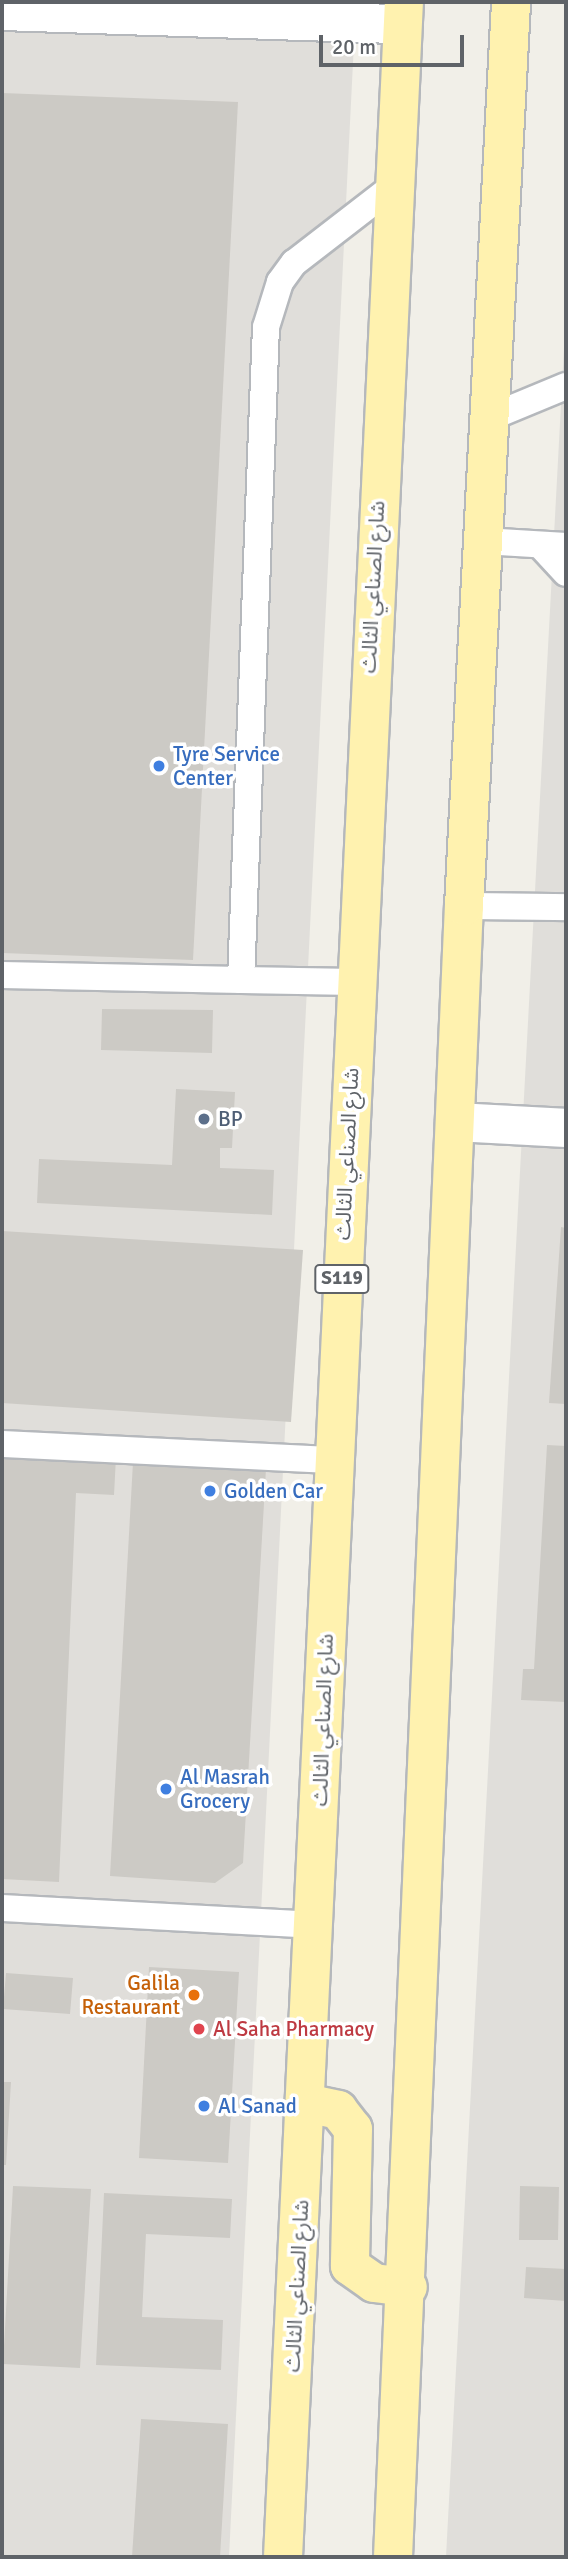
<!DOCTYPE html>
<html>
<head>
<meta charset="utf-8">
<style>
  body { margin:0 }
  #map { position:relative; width:568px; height:2559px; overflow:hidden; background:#f1efe8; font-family:Signika,"Noto Sans Arabic",sans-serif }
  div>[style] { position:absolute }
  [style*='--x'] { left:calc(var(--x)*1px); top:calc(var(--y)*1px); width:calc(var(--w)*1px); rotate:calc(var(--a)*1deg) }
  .industrial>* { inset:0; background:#e0deda }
  .building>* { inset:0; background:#cccac5 }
  .roads { filter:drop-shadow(2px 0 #b5b8bc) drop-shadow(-2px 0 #b5b8bc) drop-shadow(0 2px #b5b8bc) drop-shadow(0 -2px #b5b8bc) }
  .lane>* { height:26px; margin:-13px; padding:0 13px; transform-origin:13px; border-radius:13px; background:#fff }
  .street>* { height:38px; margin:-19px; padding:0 19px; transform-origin:19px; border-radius:19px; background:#fff }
  .primary>* { height:38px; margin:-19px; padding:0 19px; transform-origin:19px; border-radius:19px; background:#fff2af }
  .dots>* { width:19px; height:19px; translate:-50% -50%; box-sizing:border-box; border:4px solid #fff; border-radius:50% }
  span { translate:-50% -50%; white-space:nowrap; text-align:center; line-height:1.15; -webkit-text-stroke:7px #fff; paint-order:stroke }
  .shield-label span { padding:2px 5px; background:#fff; border:2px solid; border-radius:5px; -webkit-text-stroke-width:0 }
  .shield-label { font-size:19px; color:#5f6368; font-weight:700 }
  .street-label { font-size:21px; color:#5f6368 }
  .shop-label { font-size:21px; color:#366cbe }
  .left { translate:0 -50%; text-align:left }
  .service-label { font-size:21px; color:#4e5e75 }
  .food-label { font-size:21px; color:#c56008 }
  .right { translate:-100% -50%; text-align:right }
  .health-label { font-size:21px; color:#be3a42 }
  .frame { position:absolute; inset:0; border:4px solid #5f6368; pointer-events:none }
  .scale { position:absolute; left:319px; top:35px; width:145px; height:32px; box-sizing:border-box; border:4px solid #5f6368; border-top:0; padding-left:9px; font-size:21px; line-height:24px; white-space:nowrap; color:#5f6368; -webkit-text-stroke:5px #fff; paint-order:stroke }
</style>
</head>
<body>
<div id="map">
  <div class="industrial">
    <div style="clip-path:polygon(2px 2px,356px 2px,229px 2557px,2px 2557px)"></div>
    <div style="clip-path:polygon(566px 311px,566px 2557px,446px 2557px)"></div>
  </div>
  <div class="building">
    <div style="clip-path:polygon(2px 93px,238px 102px,193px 960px,2px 953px)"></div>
    <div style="clip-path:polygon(102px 1009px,213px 1010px,212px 1053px,101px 1050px)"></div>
    <div style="clip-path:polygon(176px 1089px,235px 1092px,232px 1148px,220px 1148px,220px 1168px,274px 1170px,272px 1215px,37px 1203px,39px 1159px,172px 1165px)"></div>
    <div style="clip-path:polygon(561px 1227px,566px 1228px,566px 1404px,549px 1403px)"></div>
    <div style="clip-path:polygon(2px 1231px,303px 1250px,291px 1422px,2px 1403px)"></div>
    <div style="clip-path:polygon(547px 1445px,566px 1446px,566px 1702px,521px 1700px,523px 1669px,534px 1669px)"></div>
    <div style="clip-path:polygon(2px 1453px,116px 1457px,114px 1495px,76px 1493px,59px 1882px,2px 1879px)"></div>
    <div style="clip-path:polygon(133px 1462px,266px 1469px,243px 1863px,215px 1883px,110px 1876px)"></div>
    <div style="clip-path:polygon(149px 1967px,239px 1972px,228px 2163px,139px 2158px)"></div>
    <div style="clip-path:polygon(6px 1973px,73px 1978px,70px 2014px,3px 2009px)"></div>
    <div style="clip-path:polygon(2px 2082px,11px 2082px,6px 2165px,2px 2165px)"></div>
    <div style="clip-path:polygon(13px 2186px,91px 2189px,80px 2368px,3px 2364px)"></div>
    <div style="clip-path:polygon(520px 2186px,559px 2187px,558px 2240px,519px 2240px)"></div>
    <div style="clip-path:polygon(104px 2193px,232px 2199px,230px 2238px,146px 2234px,142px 2317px,223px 2320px,221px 2370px,96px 2365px)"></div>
    <div style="clip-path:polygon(526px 2267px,566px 2269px,566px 2301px,524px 2298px)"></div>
    <div style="clip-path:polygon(141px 2419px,228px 2424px,220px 2557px,132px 2557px)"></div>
  </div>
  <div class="roads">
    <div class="lane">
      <div style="--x:491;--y:417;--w:81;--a:-22.5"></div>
      <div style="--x:483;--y:541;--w:83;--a:3.4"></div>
      <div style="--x:540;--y:545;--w:38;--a:47"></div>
      <div style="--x:464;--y:906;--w:102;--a:0.6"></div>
      <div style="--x:2;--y:975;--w:239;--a:1.2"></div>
      <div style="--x:355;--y:982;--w:114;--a:-179"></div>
      <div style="--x:241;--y:980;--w:653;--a:-87.81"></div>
      <div style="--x:266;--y:327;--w:47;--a:-72.7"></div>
      <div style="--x:280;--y:282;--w:24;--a:-54"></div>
      <div style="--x:294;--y:263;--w:123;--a:-37.7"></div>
      <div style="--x:2;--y:1444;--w:331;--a:2.8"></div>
      <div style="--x:2;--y:1908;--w:311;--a:3.1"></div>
    </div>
    <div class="street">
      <div style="--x:2;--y:11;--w:400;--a:1.9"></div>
      <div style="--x:456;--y:1122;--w:110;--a:3.1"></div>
    </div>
    <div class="primary">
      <div style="--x:306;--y:2103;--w:33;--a:12"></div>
      <div style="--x:338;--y:2110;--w:24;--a:52"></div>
      <div style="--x:353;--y:2129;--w:137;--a:91.3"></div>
      <div style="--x:350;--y:2266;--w:29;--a:35"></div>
      <div style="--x:374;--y:2283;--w:34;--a:7"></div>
      <div style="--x:283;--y:2557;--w:2558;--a:-87.29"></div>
      <div style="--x:393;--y:2557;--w:1653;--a:-87.54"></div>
      <div style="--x:464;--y:906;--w:905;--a:-87.02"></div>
    </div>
  </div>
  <div class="dots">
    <div style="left:159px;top:766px;background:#3f7fe0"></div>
    <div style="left:204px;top:1119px;background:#5c6f8a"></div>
    <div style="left:210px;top:1491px;background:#3f7fe0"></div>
    <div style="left:166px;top:1789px;background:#3f7fe0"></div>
    <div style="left:194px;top:1995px;background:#e8710a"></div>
    <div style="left:199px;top:2029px;background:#e0444e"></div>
    <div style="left:204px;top:2106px;background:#3f7fe0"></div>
  </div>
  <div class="shield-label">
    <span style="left:342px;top:1279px">S119</span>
  </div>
  <div class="street-label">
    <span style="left:373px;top:587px;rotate:-87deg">شارع الصناعي الثالث</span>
    <span style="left:347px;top:1154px;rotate:-87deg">شارع الصناعي الثالث</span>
    <span style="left:323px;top:1720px;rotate:-88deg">شارع الصناعي الثالث</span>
    <span style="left:297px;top:2286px;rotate:-87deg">شارع الصناعي الثالث</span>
  </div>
  <div class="shop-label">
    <span class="left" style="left:173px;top:766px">Tyre Service<br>Center</span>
    <span class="left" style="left:224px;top:1491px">Golden Car</span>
    <span class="left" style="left:180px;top:1789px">Al Masrah<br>Grocery</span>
    <span class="left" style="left:218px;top:2106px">Al Sanad</span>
  </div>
  <div class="service-label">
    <span class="left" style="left:218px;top:1119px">BP</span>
  </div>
  <div class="food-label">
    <span class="right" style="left:180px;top:1995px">Galila<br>Restaurant</span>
  </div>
  <div class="health-label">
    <span class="left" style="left:213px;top:2029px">Al Saha Pharmacy</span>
  </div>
  <div class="frame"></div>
  <div class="scale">20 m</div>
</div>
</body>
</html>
